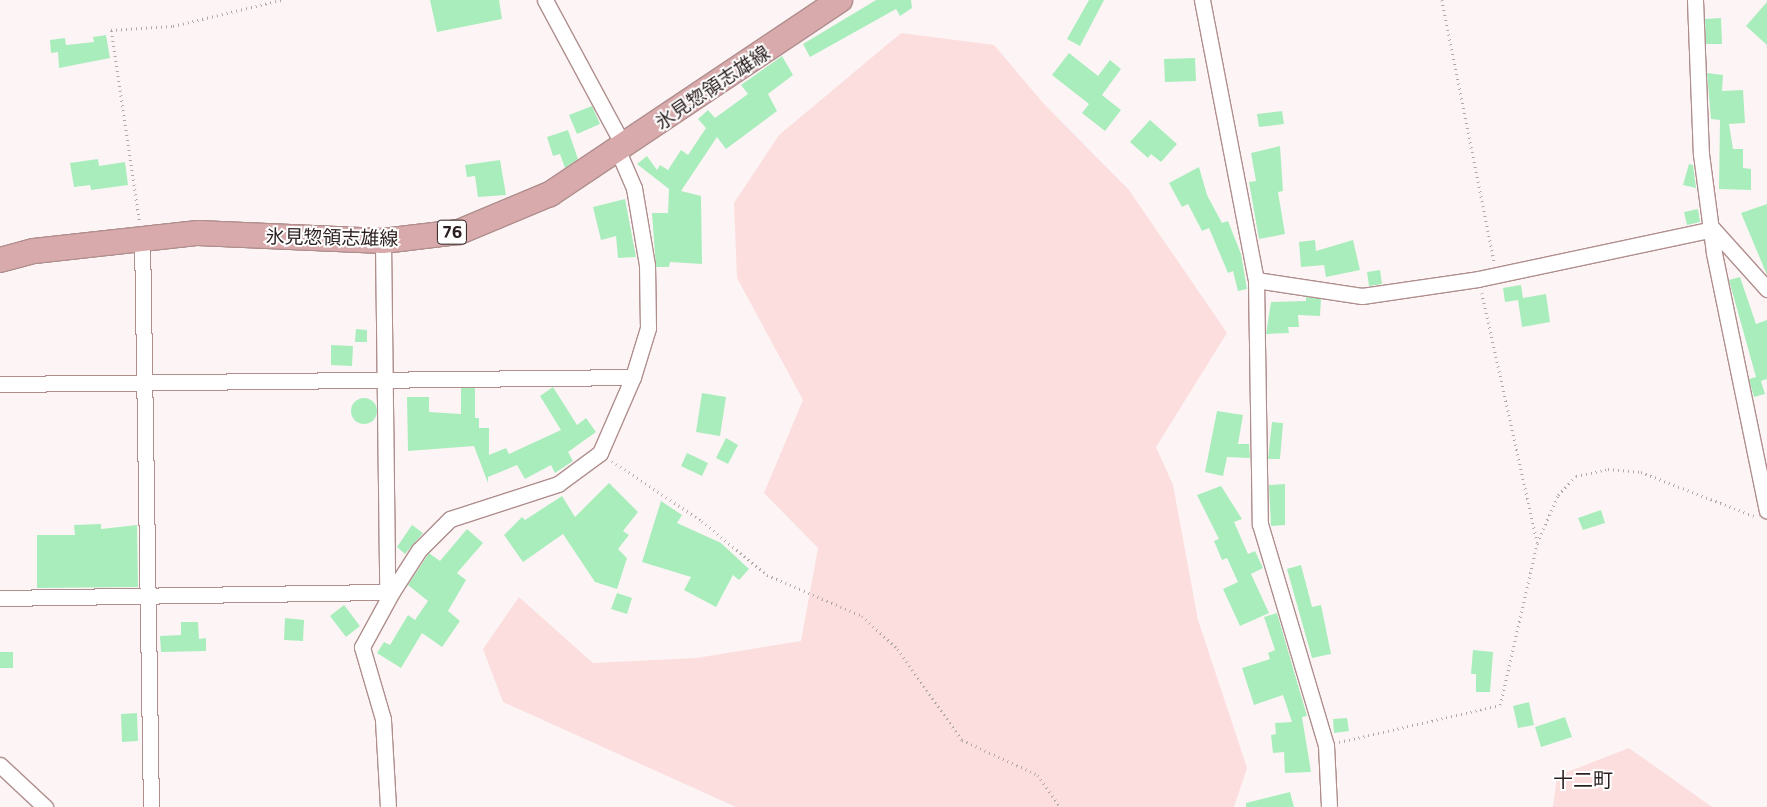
<!DOCTYPE html>
<html>
<head>
<meta charset="utf-8">
<style>
  body { margin:0 }
  #map { position:relative; width:1767px; height:807px; overflow:hidden; background:#fdf5f5; font-family:"Titillium Web","Noto Sans JP",sans-serif }
  div>[style] { position:absolute }
  [style*='--x'] { left:calc(var(--x)*1px); top:calc(var(--y)*1px); width:calc(var(--w)*1px); rotate:calc(var(--a)*1deg) }
  .green>* { inset:0; background:#fcdede }
  .building>* { inset:0; background:#a9edbc }
  .round { border-radius:50% }
  .path>* { height:2.5px; margin-top:-1.25px; transform-origin:0; background:repeating-linear-gradient(90deg,#b2a8a8 0 1px,transparent 0 5px) }
  .roads { filter:drop-shadow(1px 0 #b08e8e) drop-shadow(-1px 0 #b08e8e) drop-shadow(0 1px #b08e8e) drop-shadow(0 -1px #b08e8e) }
  .minor>* { height:15px; margin:-7.5px; padding:0 7.5px; transform-origin:7.5px; border-radius:7.5px; background:#fff }
  .primary>* { height:24px; margin:-12px; padding:0 12px; transform-origin:12px; border-radius:12px; background:#d9aaac }
  span { translate:-50% -50%; white-space:nowrap; text-align:center; line-height:1.15; -webkit-text-stroke:4px #fff; paint-order:stroke }
  .shield-label span { padding:1px 4px; background:#fff; border:1px solid; border-radius:4px; -webkit-text-stroke-width:0 }
  .shield-label { font-size:18px; color:#2b1e1e; font-weight:700 }
  .street-label { font-size:19px; color:#2b1e1e }
  .neighbourhood-label { font-size:20px; color:#2b1e1e }
</style>
</head>
<body>
<div id="map">
  <div class="green">
    <div style="clip-path:polygon(901px 33px,994px 45px,1044px 104px,1129px 190px,1227px 333px,1156px 447px,1173px 485px,1198px 620px,1247px 768px,1234px 807px,736px 807px,503px 702px,483px 649px,519px 597px,593px 663px,696px 658px,801px 641px,818px 548px,764px 493px,803px 400px,737px 278px,734px 203px,779px 135px)"></div>
    <div style="clip-path:polygon(1629px 748px,1712px 807px,1553px 807px,1557px 776px)"></div>
  </div>
  <div class="building">
    <div style="clip-path:polygon(430px 0,499px 0,502px 19px,437px 32px)"></div>
    <div style="clip-path:polygon(876px 0,911px 0,912px 8px,900px 16px,896px 9px,810px 57px,803px 44px)"></div>
    <div style="clip-path:polygon(1089px 0,1104px 0,1080px 46px,1067px 39px)"></div>
    <div style="clip-path:polygon(1767px 2px,1767px 45px,1746px 26px)"></div>
    <div style="clip-path:polygon(1721px 18px,1722px 44px,1706px 44px,1705px 19px)"></div>
    <div style="clip-path:polygon(106px 35px,110px 58px,59px 68px,58px 52px,51px 53px,50px 40px,65px 38px,66px 45px,94px 42px,93px 37px)"></div>
    <div style="clip-path:polygon(1069px 53px,1098px 76px,1110px 60px,1121px 69px,1102px 95px,1121px 110px,1105px 131px,1082px 113px,1089px 104px,1052px 75px)"></div>
    <div style="clip-path:polygon(782px 56px,793px 75px,768px 94px,777px 111px,726px 149px,717px 137px,681px 191px,701px 196px,702px 264px,670px 262px,669px 267px,656px 267px,652px 213px,668px 213px,669px 189px,637px 164px,647px 156px,657px 170px,660px 165px,668px 170px,681px 150px,688px 155px,706px 128px,698px 119px,708px 110px,715px 118px,748px 94px,741px 85px)"></div>
    <div style="clip-path:polygon(1195px 58px,1196px 81px,1165px 82px,1164px 59px)"></div>
    <div style="clip-path:polygon(1707px 73px,1723px 75px,1722px 91px,1743px 90px,1745px 123px,1729px 124px,1733px 149px,1743px 149px,1743px 168px,1751px 169px,1751px 190px,1719px 189px,1720px 120px,1711px 119px)"></div>
    <div style="clip-path:polygon(592px 106px,600px 124px,577px 134px,569px 115px)"></div>
    <div style="clip-path:polygon(1282px 111px,1284px 124px,1259px 127px,1257px 114px)"></div>
    <div style="clip-path:polygon(1150px 120px,1177px 144px,1161px 162px,1151px 154px,1148px 158px,1130px 142px)"></div>
    <div style="clip-path:polygon(568px 130px,578px 159px,565px 168px,560px 154px,553px 156px,547px 137px)"></div>
    <div style="clip-path:polygon(1280px 146px,1283px 191px,1278px 192px,1285px 234px,1259px 239px,1249px 182px,1256px 181px,1251px 153px)"></div>
    <div style="clip-path:polygon(98px 159px,99px 166px,125px 162px,128px 185px,91px 190px,90px 185px,74px 187px,70px 163px)"></div>
    <div style="clip-path:polygon(500px 160px,506px 195px,478px 197px,475px 176px,467px 177px,465px 165px)"></div>
    <div style="clip-path:polygon(1689px 164px,1693px 165px,1696px 188px,1683px 185px)"></div>
    <div style="clip-path:polygon(1199px 167px,1207px 195px,1222px 223px,1228px 221px,1241px 254px,1247px 289px,1238px 291px,1233px 271px,1228px 273px,1209px 228px,1202px 231px,1188px 204px,1182px 207px,1169px 183px)"></div>
    <div style="clip-path:polygon(625px 199px,636px 257px,618px 258px,616px 236px,601px 240px,593px 207px)"></div>
    <div style="clip-path:polygon(1767px 204px,1767px 275px,1741px 213px)"></div>
    <div style="clip-path:polygon(1698px 209px,1700px 222px,1687px 225px,1684px 212px)"></div>
    <div style="clip-path:polygon(1315px 240px,1316px 251px,1353px 240px,1360px 270px,1326px 277px,1324px 265px,1301px 267px,1299px 242px)"></div>
    <div style="clip-path:polygon(1380px 270px,1382px 284px,1369px 286px,1367px 272px)"></div>
    <div style="clip-path:polygon(1740px 277px,1756px 324px,1767px 320px,1767px 379px,1761px 381px,1765px 394px,1754px 397px,1749px 379px,1756px 377px,1729px 280px)"></div>
    <div style="clip-path:polygon(1521px 285px,1523px 298px,1546px 294px,1550px 322px,1522px 327px,1518px 300px,1505px 302px,1503px 288px)"></div>
    <div style="clip-path:polygon(1306px 297px,1321px 299px,1320px 316px,1298px 315px,1299px 327px,1288px 327px,1289px 333px,1266px 334px,1271px 302px,1306px 301px)"></div>
    <div style="clip-path:polygon(356px 329px,367px 330px,367px 342px,355px 342px)"></div>
    <div style="clip-path:polygon(331px 345px,353px 346px,352px 366px,331px 365px)"></div>
    <div style="clip-path:polygon(553px 387px,577px 425px,586px 418px,596px 432px,568px 452px,573px 461px,555px 473px,551px 465px,525px 479px,517px 465px,488px 477px,488px 483px,474px 446px,408px 451px,407px 397px,429px 397px,429px 412px,461px 414px,461px 388px,475px 388px,475px 418px,479px 418px,479px 428px,489px 428px,489px 455px,506px 448px,509px 454px,561px 430px,540px 396px)"></div>
    <div style="clip-path:polygon(702px 393px,726px 397px,720px 436px,696px 432px)"></div>
    <div class="round" style="left:351px;top:398px;width:26px;height:26px"></div>
    <div style="clip-path:polygon(1217px 411px,1243px 415px,1238px 444px,1249px 444px,1250px 458px,1227px 457px,1223px 476px,1205px 472px)"></div>
    <div style="clip-path:polygon(1272px 422px,1283px 423px,1280px 459px,1268px 459px)"></div>
    <div style="clip-path:polygon(726px 438px,738px 445px,728px 464px,716px 458px)"></div>
    <div style="clip-path:polygon(687px 453px,708px 463px,702px 476px,681px 466px)"></div>
    <div style="clip-path:polygon(609px 483px,638px 512px,623px 531px,629px 535px,618px 549px,627px 558px,617px 589px,595px 582px,563px 534px,523px 562px,504px 535px,522px 517px,525px 520px,562px 496px,575px 517px)"></div>
    <div style="clip-path:polygon(1285px 484px,1285px 525px,1271px 526px,1269px 485px)"></div>
    <div style="clip-path:polygon(1221px 486px,1242px 519px,1234px 522px,1248px 554px,1255px 551px,1263px 568px,1251px 574px,1269px 613px,1240px 626px,1223px 589px,1238px 582px,1227px 558px,1222px 560px,1214px 541px,1219px 539px,1197px 495px)"></div>
    <div style="clip-path:polygon(661px 501px,682px 515px,677px 523px,721px 543px,749px 569px,739px 580px,733px 575px,716px 607px,684px 590px,691px 577px,642px 562px)"></div>
    <div style="clip-path:polygon(1601px 510px,1605px 523px,1583px 530px,1578px 518px)"></div>
    <div style="clip-path:polygon(101px 524px,101px 529px,137px 525px,138px 587px,37px 588px,37px 535px,75px 535px,74px 525px)"></div>
    <div style="clip-path:polygon(412px 525px,423px 533px,405px 554px,397px 547px)"></div>
    <div style="clip-path:polygon(467px 529px,483px 543px,457px 573px,466px 580px,448px 611px,460px 621px,442px 647px,422px 633px,401px 668px,377px 653px,384px 642px,390px 645px,408px 615px,415px 620px,428px 601px,408px 585px,429px 553px,440px 561px)"></div>
    <div style="clip-path:polygon(1301px 565px,1312px 607px,1321px 605px,1331px 654px,1312px 658px,1287px 569px)"></div>
    <div style="clip-path:polygon(617px 593px,632px 598px,627px 614px,611px 609px)"></div>
    <div style="clip-path:polygon(344px 605px,360px 626px,346px 637px,330px 616px)"></div>
    <div style="clip-path:polygon(1277px 613px,1307px 716px,1302px 717px,1311px 772px,1285px 773px,1284px 752px,1273px 753px,1271px 735px,1276px 734px,1275px 723px,1292px 722px,1283px 695px,1254px 705px,1242px 668px,1270px 659px,1268px 653px,1275px 650px,1264px 617px)"></div>
    <div style="clip-path:polygon(285px 618px,304px 620px,303px 641px,284px 640px)"></div>
    <div style="clip-path:polygon(181px 622px,198px 622px,199px 639px,206px 638px,206px 651px,161px 652px,160px 636px,181px 635px)"></div>
    <div style="clip-path:polygon(1473px 650px,1493px 652px,1490px 692px,1476px 692px,1476px 674px,1471px 674px)"></div>
    <div style="clip-path:polygon(0 652px,13px 652px,13px 668px,0 668px)"></div>
    <div style="clip-path:polygon(1529px 702px,1534px 725px,1518px 728px,1513px 706px)"></div>
    <div style="clip-path:polygon(137px 713px,138px 741px,122px 742px,121px 714px)"></div>
    <div style="clip-path:polygon(1565px 717px,1572px 737px,1541px 747px,1535px 727px)"></div>
    <div style="clip-path:polygon(1347px 718px,1349px 731px,1334px 733px,1333px 719px)"></div>
    <div style="clip-path:polygon(1290px 792px,1294px 807px,1246px 807px,1246px 803px)"></div>
  </div>
  <div class="path">
    <div style="--x:1442;--y:0;--w:266;--a:78.7"></div>
    <div style="--x:139;--y:220;--w:192;--a:-98.4"></div>
    <div style="--x:111;--y:30;--w:62;--a:-3.7"></div>
    <div style="--x:173;--y:26;--w:111;--a:-13.5"></div>
    <div style="--x:1482;--y:293;--w:254;--a:77.5"></div>
    <div style="--x:612;--y:461;--w:108;--a:33.7"></div>
    <div style="--x:702;--y:521;--w:85;--a:39.7"></div>
    <div style="--x:767;--y:575;--w:103;--a:23.3"></div>
    <div style="--x:862;--y:616;--w:49;--a:42.5"></div>
    <div style="--x:898;--y:649;--w:111;--a:54.9"></div>
    <div style="--x:962;--y:740;--w:84;--a:24.7"></div>
    <div style="--x:1038;--y:775;--w:39;--a:55"></div>
    <div style="--x:1339;--y:742;--w:165;--a:-12.9"></div>
    <div style="--x:1500;--y:705;--w:166;--a:-77.1"></div>
    <div style="--x:1537;--y:543;--w:52;--a:-66.4"></div>
    <div style="--x:1558;--y:495;--w:26;--a:-47"></div>
    <div style="--x:1576;--y:476;--w:33;--a:-12"></div>
    <div style="--x:1608;--y:469;--w:33;--a:5"></div>
    <div style="--x:1641;--y:472;--w:121;--a:21.3"></div>
  </div>
  <div class="roads">
    <div class="minor">
      <div style="--x:545;--y:0;--w:167;--a:61.7"></div>
      <div style="--x:1202;--y:0;--w:285;--a:79.1"></div>
      <div style="--x:1256;--y:280;--w:244;--a:89.1"></div>
      <div style="--x:1260;--y:524;--w:231;--a:73.4"></div>
      <div style="--x:1326;--y:745;--w:62;--a:87.2"></div>
      <div style="--x:1695;--y:0;--w:154;--a:87.8"></div>
      <div style="--x:1701;--y:154;--w:100;--a:82.5"></div>
      <div style="--x:1714;--y:253;--w:263;--a:78.4"></div>
      <div style="--x:142;--y:237;--w:570;--a:89.1"></div>
      <div style="--x:383;--y:241;--w:348;--a:89.3"></div>
      <div style="--x:1256;--y:280;--w:107;--a:8.6"></div>
      <div style="--x:1362;--y:296;--w:117;--a:-8.3"></div>
      <div style="--x:1478;--y:279;--w:240;--a:-12"></div>
      <div style="--x:1713;--y:229;--w:81;--a:48"></div>
      <div style="--x:0;--y:384;--w:633;--a:-0.63"></div>
      <div style="--x:0;--y:598;--w:392;--a:-0.9"></div>
      <div style="--x:0;--y:765;--w:62;--a:43"></div>
      <div style="--x:388;--y:807;--w:88;--a:-93.3"></div>
      <div style="--x:383;--y:719;--w:75;--a:-106.3"></div>
      <div style="--x:362;--y:647;--w:63;--a:-61.4"></div>
      <div style="--x:392;--y:592;--w:50;--a:-57.3"></div>
      <div style="--x:419;--y:550;--w:44;--a:-45"></div>
      <div style="--x:450;--y:519;--w:114;--a:-18"></div>
      <div style="--x:558;--y:484;--w:52;--a:-36.4"></div>
      <div style="--x:600;--y:453;--w:83;--a:-66.5"></div>
      <div style="--x:633;--y:377;--w:51;--a:-73"></div>
      <div style="--x:648;--y:328;--w:63;--a:-90.9"></div>
      <div style="--x:647;--y:265;--w:78;--a:-99.6"></div>
      <div style="--x:634;--y:188;--w:40;--a:-113.4"></div>
    </div>
    <div class="primary">
      <div style="--x:0;--y:260;--w:35;--a:-15"></div>
      <div style="--x:34;--y:251;--w:165;--a:-6.3"></div>
      <div style="--x:198;--y:233;--w:185;--a:2.5"></div>
      <div style="--x:383;--y:241;--w:77;--a:-6.8"></div>
      <div style="--x:459;--y:232;--w:99;--a:-22.7"></div>
      <div style="--x:550;--y:194;--w:349;--a:-33.8"></div>
    </div>
  </div>
  <div class="shield-label">
    <span style="left:452px;top:232px">76</span>
  </div>
  <div class="street-label">
    <span style="left:712px;top:87px;rotate:-34deg">氷見惣領志雄線</span>
    <span style="left:332px;top:237px;rotate:1deg">氷見惣領志雄線</span>
  </div>
  <div class="neighbourhood-label">
    <span style="left:1583px;top:779px">十二町</span>
  </div>
</div>
</body>
</html>
